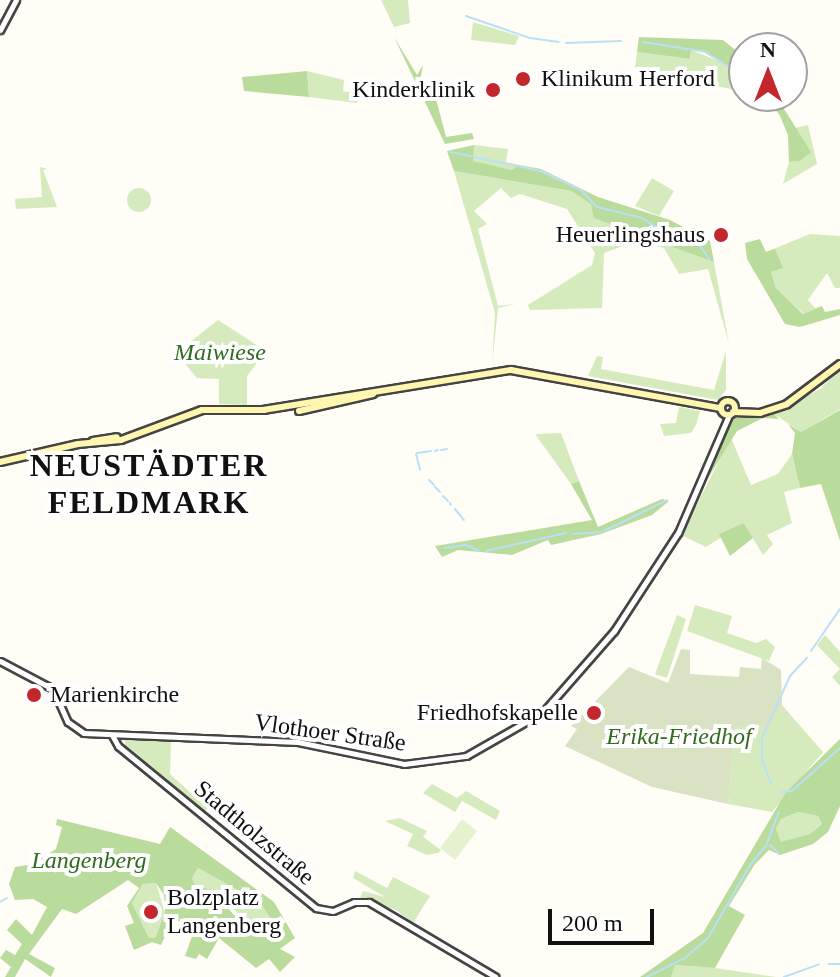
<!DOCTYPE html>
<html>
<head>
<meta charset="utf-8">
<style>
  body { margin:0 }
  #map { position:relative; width:840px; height:977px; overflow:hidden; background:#fffdf5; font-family:Georgia,serif }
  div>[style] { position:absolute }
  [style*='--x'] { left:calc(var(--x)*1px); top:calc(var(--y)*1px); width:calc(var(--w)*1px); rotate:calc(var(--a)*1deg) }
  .green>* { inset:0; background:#d5ebbd }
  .round { border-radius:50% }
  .forest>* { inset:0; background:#b9dc9c }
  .cemetery>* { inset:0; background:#d9e3c4 }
  .pitch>* { inset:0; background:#e6f2cf }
  .stream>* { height:2px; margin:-1px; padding:0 1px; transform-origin:1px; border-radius:1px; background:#b9e0f7 }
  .roads { filter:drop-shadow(2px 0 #444) drop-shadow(-2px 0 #444) drop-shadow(0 2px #444) drop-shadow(0 -2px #444) }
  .tertiary>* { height:5px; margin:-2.5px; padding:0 2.5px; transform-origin:2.5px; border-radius:2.5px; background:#fff }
  .secondary>* { height:6px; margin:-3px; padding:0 3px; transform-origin:3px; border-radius:3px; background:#fff6b0 }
  .secondary>.ring { margin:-3px; padding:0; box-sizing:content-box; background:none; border:6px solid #fff6b0; border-radius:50% }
  .dots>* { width:22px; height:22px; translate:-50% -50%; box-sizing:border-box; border:4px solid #fff; border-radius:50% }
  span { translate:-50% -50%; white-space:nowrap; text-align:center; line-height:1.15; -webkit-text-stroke:8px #fff; paint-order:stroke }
  .poi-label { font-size:24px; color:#111 }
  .left { translate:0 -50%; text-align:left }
  .right { translate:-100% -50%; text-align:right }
  .park-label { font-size:24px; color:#2f6b1f; font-style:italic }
  .street-label { font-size:24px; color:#111 }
  .district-label { font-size:32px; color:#111; font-weight:700; letter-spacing:2px }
  .north { position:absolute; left:728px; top:32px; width:80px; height:80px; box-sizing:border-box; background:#fff; border:2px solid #a0a0a0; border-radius:50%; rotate:0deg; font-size:22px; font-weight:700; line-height:32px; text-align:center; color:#111 }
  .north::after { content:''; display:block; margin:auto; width:28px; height:36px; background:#c4262e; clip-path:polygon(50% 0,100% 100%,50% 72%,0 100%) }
  .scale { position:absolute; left:548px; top:909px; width:106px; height:36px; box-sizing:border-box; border:4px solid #111; border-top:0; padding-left:10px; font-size:24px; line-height:28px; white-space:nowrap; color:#111; -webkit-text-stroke:6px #fff; paint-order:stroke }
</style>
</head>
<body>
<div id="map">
  <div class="green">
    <div style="clip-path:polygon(381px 0,408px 0,410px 23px,394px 27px)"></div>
    <div style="clip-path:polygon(473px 22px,519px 36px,515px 45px,471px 40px)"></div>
    <div style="clip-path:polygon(691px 50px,734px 67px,744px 76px,744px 92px,635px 68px,637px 52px,690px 59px)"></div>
    <div style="clip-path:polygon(307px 71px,344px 80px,343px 91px,359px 94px,357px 103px,309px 97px)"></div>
    <div style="clip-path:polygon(808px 125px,817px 164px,783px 184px,789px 162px,800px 161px,795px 128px)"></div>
    <div style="clip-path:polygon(474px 145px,508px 149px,506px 162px,519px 165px,513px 171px,472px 161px)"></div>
    <div style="clip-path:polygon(40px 167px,48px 169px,43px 170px,57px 207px,16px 209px,15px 199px,42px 197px)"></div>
    <div style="clip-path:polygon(454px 171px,571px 191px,638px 233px,714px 262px,729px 344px,708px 269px,679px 274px,664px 248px,636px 241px,604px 253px,602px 308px,530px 310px,528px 305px,592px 265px,595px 253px,567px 209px,520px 194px,511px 198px,501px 188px,474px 211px,487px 224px,478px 229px,498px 306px,515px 304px,498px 308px,492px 365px,495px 313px)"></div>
    <div style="clip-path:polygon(652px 178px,674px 191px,659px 216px,635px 206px)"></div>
    <div class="round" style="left:127px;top:188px;width:24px;height:24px"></div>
    <div style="clip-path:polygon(810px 234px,840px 236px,840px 288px,835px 288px,827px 273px,808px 300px,815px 308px,822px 306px,804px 314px,776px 288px,771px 272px,782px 268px,766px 252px)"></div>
    <div style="clip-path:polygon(218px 320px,266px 351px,247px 376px,247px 405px,219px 404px,219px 379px,197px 378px,176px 353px)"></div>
    <div style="clip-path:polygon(726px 351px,726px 390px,718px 400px,588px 376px,597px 356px,603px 357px,601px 369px,714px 390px)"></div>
    <div style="clip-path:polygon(840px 370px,840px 409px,801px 432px,774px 414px,820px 389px)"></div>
    <div style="clip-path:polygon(679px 407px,700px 411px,696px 425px,691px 433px,664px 436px,660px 424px,676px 423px)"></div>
    <div style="clip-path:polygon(561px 433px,579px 481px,571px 484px,535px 434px)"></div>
    <div style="clip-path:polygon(731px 438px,751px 485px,778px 474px,792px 454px,800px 488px,784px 492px,792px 523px,767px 535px,773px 544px,763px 555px,744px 523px,706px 547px,681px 535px)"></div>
    <div style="clip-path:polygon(695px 605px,732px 616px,727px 633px,756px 643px,766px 639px,775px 647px,769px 661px,687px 631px)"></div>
    <div style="clip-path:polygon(677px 615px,686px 619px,667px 678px,655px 674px)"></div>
    <div style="clip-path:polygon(825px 635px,840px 652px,840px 686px,832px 677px,840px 669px,817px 645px)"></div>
    <div style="clip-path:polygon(782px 705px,823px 752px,772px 812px,728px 804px,736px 725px,766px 726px)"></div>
    <div style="clip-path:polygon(125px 740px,171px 740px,170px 774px,204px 805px,219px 799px,205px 811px,125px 746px)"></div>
    <div style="clip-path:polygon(432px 784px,457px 798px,466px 791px,500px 811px,496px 820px,462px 801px,455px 812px,423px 793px)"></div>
    <div style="clip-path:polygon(798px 812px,818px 816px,822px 824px,810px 834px,781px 843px,776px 829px,781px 819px)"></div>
    <div style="clip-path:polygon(400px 818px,427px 831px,423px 837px,441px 850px,438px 853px,427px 855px,407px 846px,413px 834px,385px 821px)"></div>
    <div style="clip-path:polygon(198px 868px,261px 903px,276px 927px,271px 936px,252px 931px,252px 925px,227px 904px,195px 886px,192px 878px)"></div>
    <div style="clip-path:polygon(355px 871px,387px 888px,393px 877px,430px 896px,413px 923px,396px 910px,360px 898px,363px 891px,385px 897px,353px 878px)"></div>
    <div style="clip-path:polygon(156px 883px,165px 913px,155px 938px,149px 938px,132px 903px,143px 884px)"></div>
    <div style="clip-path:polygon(675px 965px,715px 968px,776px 977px,669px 977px)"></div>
  </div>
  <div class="forest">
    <div style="clip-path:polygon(394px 37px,417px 75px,423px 65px,420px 81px,433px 87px,446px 137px,472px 133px,474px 139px,445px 144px)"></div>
    <div style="clip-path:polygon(639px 37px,723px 40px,744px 57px,744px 76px,700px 50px,691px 50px,690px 59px,637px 52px)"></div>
    <div style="clip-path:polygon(307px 71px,309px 97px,244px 91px,242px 77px)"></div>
    <div style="clip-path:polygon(756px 96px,776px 96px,811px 152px,800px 161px,789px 162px,788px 135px,780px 116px,772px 104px)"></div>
    <div style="clip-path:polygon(474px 145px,473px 161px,512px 170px,519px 165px,541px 169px,598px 197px,670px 220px,710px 241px,714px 262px,594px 218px,591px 204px,571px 191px,454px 171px,447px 151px)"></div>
    <div style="clip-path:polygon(760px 239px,766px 252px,775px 249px,783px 268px,771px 272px,776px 288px,803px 314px,822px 306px,825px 312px,840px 309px,840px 315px,800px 327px,785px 324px,747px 259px,745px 243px)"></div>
    <div style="clip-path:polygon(840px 410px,840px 541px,821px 484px,800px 488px,792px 454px,795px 433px,788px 424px,801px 432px)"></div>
    <div style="clip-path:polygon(774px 414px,779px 419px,763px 418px,737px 431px,707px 480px,732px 418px)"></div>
    <div style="clip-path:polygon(579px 481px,598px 527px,662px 499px,669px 501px,652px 515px,601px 534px,551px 545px,548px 540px,512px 555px,458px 550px,442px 557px,435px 546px,592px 520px,571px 484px)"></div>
    <div style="clip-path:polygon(744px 523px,753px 538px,730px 556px,719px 534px)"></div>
    <div style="clip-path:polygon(evenodd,840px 739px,840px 806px,828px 832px,813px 844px,780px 855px,769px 850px,755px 864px,729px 906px,745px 915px,715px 968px,675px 965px,671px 977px,640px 977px,703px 933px,786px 792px,840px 739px,798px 812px,818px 816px,822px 824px,810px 834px,781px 842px,776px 829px,781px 819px,798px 812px)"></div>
    <div style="clip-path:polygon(evenodd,57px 819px,160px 844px,170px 827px,274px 902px,295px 938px,280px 949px,295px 957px,280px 972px,269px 959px,256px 968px,219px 938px,207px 959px,199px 954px,196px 959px,185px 956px,195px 928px,173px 919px,161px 945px,152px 942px,134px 950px,125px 926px,134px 923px,127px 906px,139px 888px,128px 880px,76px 914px,62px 909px,29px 954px,55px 968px,51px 977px,25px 959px,15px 977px,5px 977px,11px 967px,0 958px,6px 950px,15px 955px,22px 944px,7px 930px,16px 919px,32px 935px,47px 907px,33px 899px,15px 900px,9px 884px,15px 867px,33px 864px,56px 849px,62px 827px,56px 825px,57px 819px,198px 868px,261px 903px,275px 926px,271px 936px,252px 931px,253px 924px,234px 915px,211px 890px,195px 886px,192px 878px,198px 868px,57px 819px,156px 883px,164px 895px,165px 913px,155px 938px,149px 938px,132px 903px,143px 884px,156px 883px)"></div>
  </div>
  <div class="cemetery">
    <div style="clip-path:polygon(681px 649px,690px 650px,690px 674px,739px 677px,740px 667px,761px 669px,762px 658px,781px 670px,782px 705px,767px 727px,736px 726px,728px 804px,652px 787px,565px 746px,577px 729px,571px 726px,629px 667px,668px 683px)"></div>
  </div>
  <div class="pitch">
    <div style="clip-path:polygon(462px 819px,477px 831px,455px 860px,440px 848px)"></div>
  </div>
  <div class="stream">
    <div style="--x:466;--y:16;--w:68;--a:19"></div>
    <div style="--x:530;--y:38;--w:29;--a:8"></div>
    <div style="--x:643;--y:42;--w:64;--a:9"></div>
    <div style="--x:706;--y:52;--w:45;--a:33.3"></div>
    <div style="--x:566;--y:43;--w:55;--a:-2.1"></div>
    <div style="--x:764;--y:96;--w:8;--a:45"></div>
    <div style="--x:451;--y:152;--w:92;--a:11.9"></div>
    <div style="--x:541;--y:171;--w:44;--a:25.4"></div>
    <div style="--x:581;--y:190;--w:23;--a:47"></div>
    <div style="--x:597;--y:207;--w:46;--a:13.7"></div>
    <div style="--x:642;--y:218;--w:42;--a:33.3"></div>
    <div style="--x:677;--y:241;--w:21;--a:5"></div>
    <div style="--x:698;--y:243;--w:21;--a:55"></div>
    <div style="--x:441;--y:450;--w:6;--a:-9"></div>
    <div style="--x:435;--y:451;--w:3;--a:-18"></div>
    <div style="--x:417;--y:453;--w:14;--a:-8"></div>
    <div style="--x:416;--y:454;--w:16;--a:75"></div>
    <div style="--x:429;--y:480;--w:7;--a:45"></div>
    <div style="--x:435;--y:487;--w:7;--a:45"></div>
    <div style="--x:443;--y:496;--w:7;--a:45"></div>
    <div style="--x:450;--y:503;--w:2;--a:63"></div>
    <div style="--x:455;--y:509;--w:14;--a:51"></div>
    <div style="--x:604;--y:531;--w:70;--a:-26.2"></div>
    <div style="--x:573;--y:534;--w:28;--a:-4"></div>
    <div style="--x:445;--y:548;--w:21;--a:-8"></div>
    <div style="--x:466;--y:545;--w:14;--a:25"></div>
    <div style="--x:486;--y:551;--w:82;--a:-12.7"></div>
    <div style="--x:811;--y:651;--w:51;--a:-55.4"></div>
    <div style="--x:762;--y:738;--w:68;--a:-65.7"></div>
    <div style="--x:790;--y:676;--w:25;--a:-47"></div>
    <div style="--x:762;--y:740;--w:20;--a:90"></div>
    <div style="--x:762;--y:760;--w:25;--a:69"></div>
    <div style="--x:792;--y:791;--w:64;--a:-41.9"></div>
    <div style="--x:782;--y:792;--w:8;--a:-7"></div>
    <div style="--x:767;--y:843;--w:33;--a:-69"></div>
    <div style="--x:770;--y:845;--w:11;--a:45"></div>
    <div style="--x:0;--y:902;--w:8;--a:-30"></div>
    <div style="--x:829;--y:964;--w:11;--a:0"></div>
    <div style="--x:647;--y:977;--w:42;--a:-26.6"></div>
    <div style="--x:685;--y:958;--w:30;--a:-41"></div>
    <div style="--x:708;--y:938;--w:84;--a:-60.1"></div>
    <div style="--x:750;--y:865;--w:25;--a:-50"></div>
    <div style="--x:784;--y:977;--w:37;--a:-20"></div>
  </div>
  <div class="roads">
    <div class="tertiary">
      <div style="--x:0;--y:30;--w:34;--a:-62"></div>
      <div style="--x:0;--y:661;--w:60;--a:27.8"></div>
      <div style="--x:53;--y:689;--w:36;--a:66"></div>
      <div style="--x:68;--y:722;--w:19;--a:35"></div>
      <div style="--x:84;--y:733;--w:214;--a:2.4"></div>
      <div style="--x:298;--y:742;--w:108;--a:11.7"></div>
      <div style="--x:404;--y:764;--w:63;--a:-7.4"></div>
      <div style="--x:466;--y:756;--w:89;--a:-29.7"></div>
      <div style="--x:543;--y:712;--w:108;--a:-48.8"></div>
      <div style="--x:614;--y:631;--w:117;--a:-56.9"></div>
      <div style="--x:678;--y:533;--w:129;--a:-66.6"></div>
      <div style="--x:112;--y:735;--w:13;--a:61"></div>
      <div style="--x:118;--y:746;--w:256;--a:39.3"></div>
      <div style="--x:316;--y:908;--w:17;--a:10"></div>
      <div style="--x:333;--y:911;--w:23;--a:-23"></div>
      <div style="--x:354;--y:902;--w:15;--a:0"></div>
      <div style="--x:369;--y:902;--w:147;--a:30.6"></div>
    </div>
    <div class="secondary">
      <div class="ring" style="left:721px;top:401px;width:8px;height:8px"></div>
      <div style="--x:263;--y:410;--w:251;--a:-9.2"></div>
      <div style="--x:511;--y:370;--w:213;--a:10.3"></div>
      <div style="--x:299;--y:411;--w:76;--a:-12.9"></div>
      <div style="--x:733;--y:412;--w:27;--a:2"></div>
      <div style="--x:760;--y:413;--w:28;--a:-18"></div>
      <div style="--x:787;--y:404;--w:66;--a:-37"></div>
      <div style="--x:93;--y:441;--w:24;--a:-9"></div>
      <div style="--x:78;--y:444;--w:43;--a:-5.3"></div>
      <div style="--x:121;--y:440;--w:86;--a:-20.3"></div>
      <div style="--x:202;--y:410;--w:62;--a:0"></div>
      <div style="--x:0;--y:462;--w:80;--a:-13"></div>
    </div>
  </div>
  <div class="dots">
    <div style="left:523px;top:79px;background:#c4262e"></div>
    <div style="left:493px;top:90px;background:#c4262e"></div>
    <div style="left:721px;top:235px;background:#c4262e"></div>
    <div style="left:34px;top:695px;background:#c4262e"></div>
    <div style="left:594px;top:713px;background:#c4262e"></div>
    <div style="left:151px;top:912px;background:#c4262e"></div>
  </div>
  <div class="poi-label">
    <span class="left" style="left:541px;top:79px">Klinikum Herford</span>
    <span class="right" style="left:475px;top:90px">Kinderklinik</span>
    <span class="right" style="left:705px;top:235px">Heuerlingshaus</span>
    <span class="left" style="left:50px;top:695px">Marienkirche</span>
    <span class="right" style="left:578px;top:713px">Friedhofskapelle</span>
    <span class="left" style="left:167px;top:912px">Bolzplatz<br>Langenberg</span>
  </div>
  <div class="park-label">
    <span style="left:220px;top:353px">Maiwiese</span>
    <span style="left:679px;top:737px">Erika-Friedhof</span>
    <span style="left:89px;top:861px">Langenberg</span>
  </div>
  <div class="street-label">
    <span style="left:330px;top:733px;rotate:8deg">Vlothoer Straße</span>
    <span style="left:254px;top:833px;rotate:40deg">Stadtholzstraße</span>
  </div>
  <div class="district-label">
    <span style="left:149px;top:484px">NEUSTÄDTER<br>FELDMARK</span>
  </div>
  <div class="north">N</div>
  <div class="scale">200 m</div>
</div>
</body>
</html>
